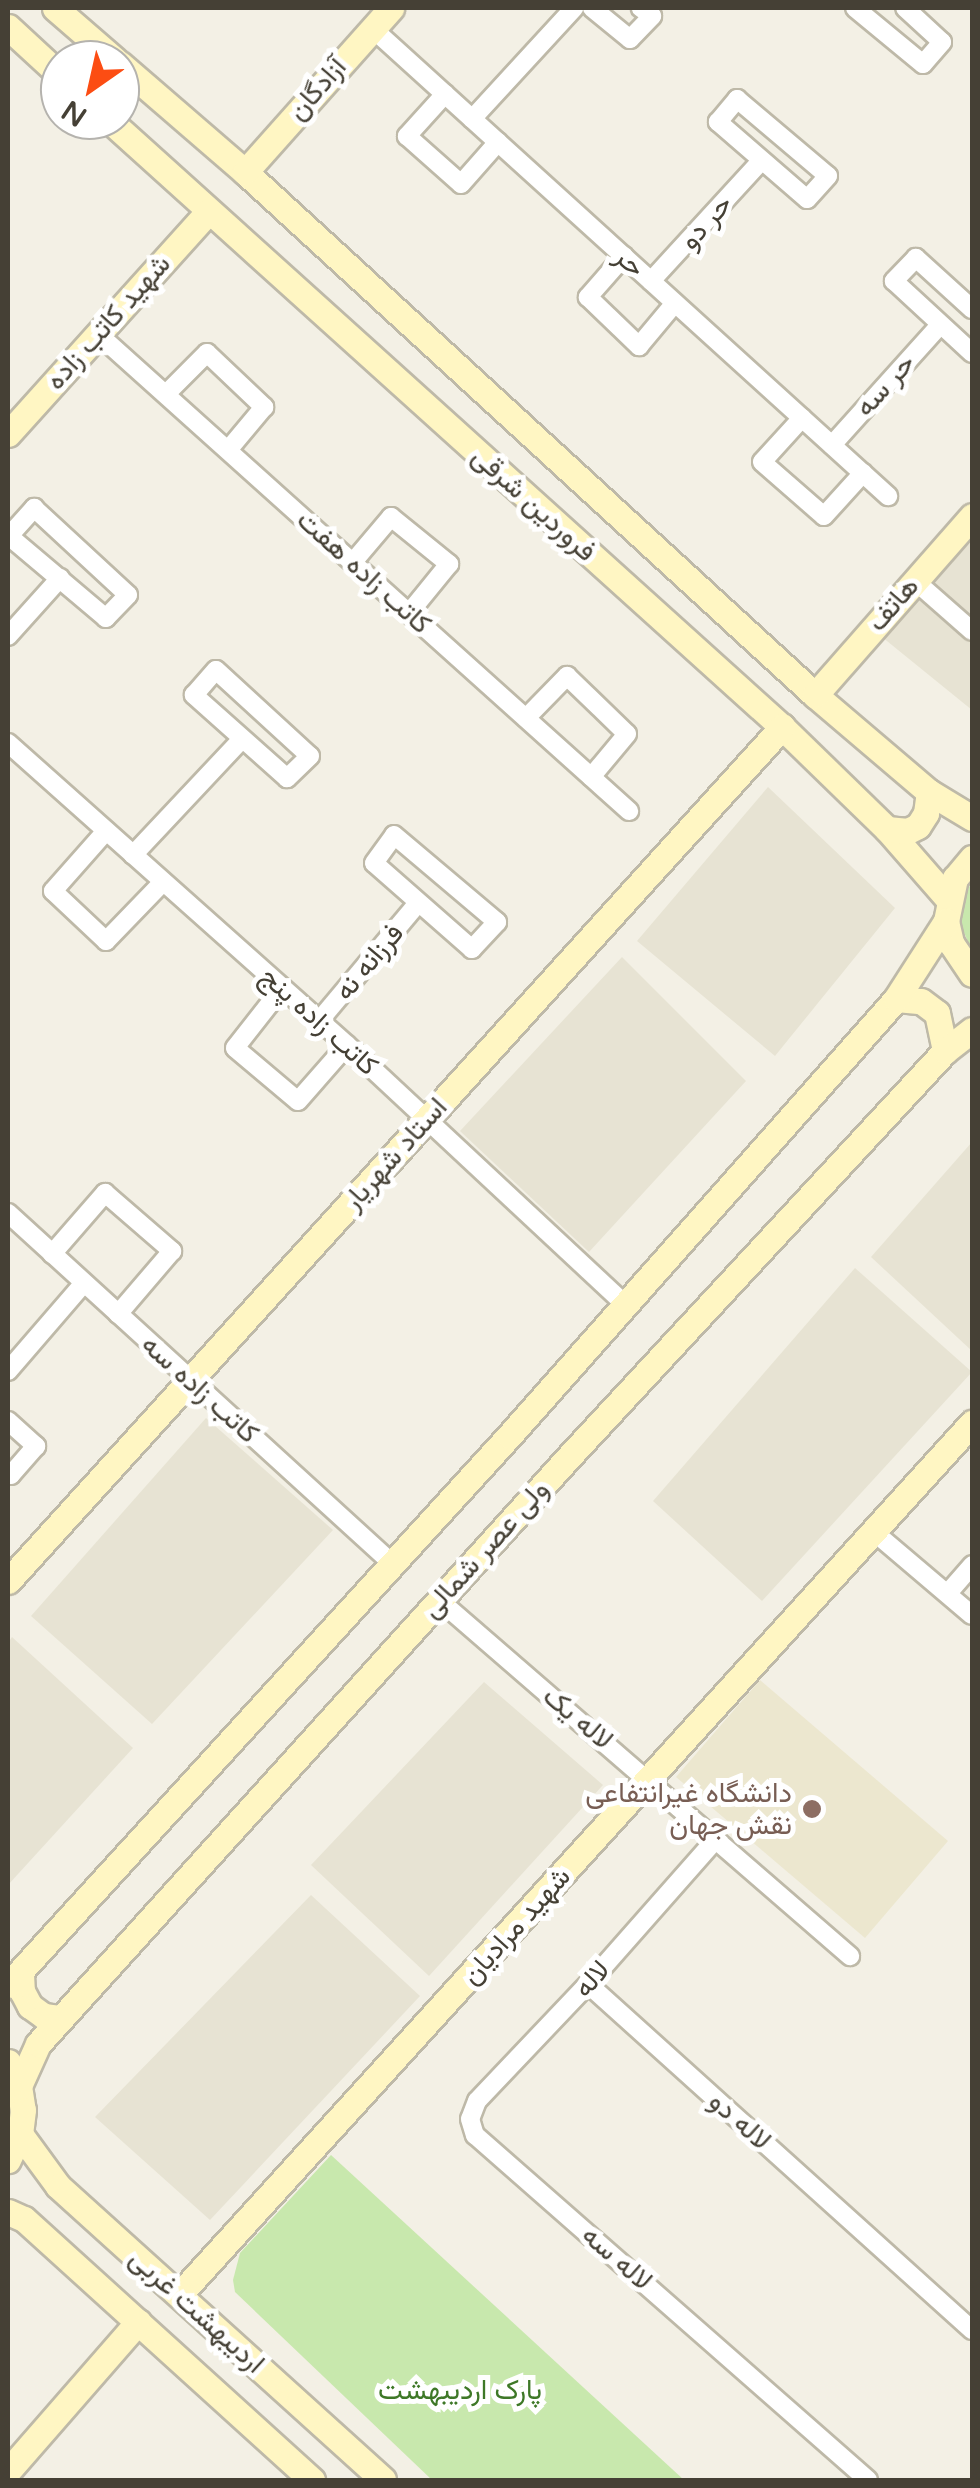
<!DOCTYPE html>
<html>
<head>
<meta charset="utf-8">
<style>
  body { margin:0 }
  #map { position:relative; width:980px; height:2488px; overflow:hidden; background:#f3f0e5; font-family:"Varela Round",Vazirmatn,sans-serif }
  div>[style] { position:absolute }
  [style*='--x'] { left:calc(var(--x)*1px); top:calc(var(--y)*1px); width:calc(var(--w)*1px); rotate:calc(var(--a)*1deg) }
  .residential>* { inset:0; background:#e7e3d3 }
  .education>* { inset:0; background:#ece7cf }
  .green>* { inset:0; background:#c8e8ad }
  .roads { filter:drop-shadow(2px 0 #beb9a8) drop-shadow(-2px 0 #beb9a8) drop-shadow(0 2px #beb9a8) drop-shadow(0 -2px #beb9a8) }
  .street>* { height:18px; margin:-9px; padding:0 9px; transform-origin:9px; border-radius:9px; background:#fff }
  .secondary>* { height:25px; margin:-12.5px; padding:0 12.5px; transform-origin:12.5px; border-radius:12.5px; background:#fff6c3 }
  .dots>* { width:28px; height:28px; translate:-50% -50%; box-sizing:border-box; border:5px solid #fff; border-radius:50% }
  span { translate:-50% -50%; white-space:nowrap; text-align:center; line-height:1.15; -webkit-text-stroke:10px #fff; paint-order:stroke }
  .street-label { font-size:28px; color:#454035 }
  .education-label { font-size:28px; color:#785e54 }
  .right { translate:-100% -50%; text-align:right }
  .park-label { font-size:28px; color:#3e7827 }
  .frame { position:absolute; inset:0; border:10px solid #454035; pointer-events:none }
  .north { position:absolute; left:40px; top:40px; width:100px; height:100px; box-sizing:border-box; background:#fff; border:2px solid #b5b3ae; border-radius:50%; rotate:214deg; font-size:28px; font-weight:700; line-height:40px; text-align:center; color:#454035 }
  .north::after { content:''; display:block; margin:auto; width:35px; height:45px; background:#fc4d13; clip-path:polygon(50% 0,100% 100%,50% 72%,0 100%) }
</style>
</head>
<body>
<div id="map">
  <div class="residential">
    <div style="clip-path:polygon(972px 541px,972px 710px,882px 637px)"></div>
    <div style="clip-path:polygon(768px 787px,895px 908px,775px 1056px,637px 941px)"></div>
    <div style="clip-path:polygon(622px 957px,746px 1081px,589px 1252px,460px 1131px)"></div>
    <div style="clip-path:polygon(972px 1142px,972px 1351px,871px 1257px)"></div>
    <div style="clip-path:polygon(855px 1268px,972px 1372px,762px 1601px,653px 1501px)"></div>
    <div style="clip-path:polygon(206px 1418px,333px 1530px,152px 1724px,31px 1616px)"></div>
    <div style="clip-path:polygon(12px 1637px,133px 1748px,8px 1885px,8px 1643px)"></div>
    <div style="clip-path:polygon(484px 1682px,603px 1785px,429px 1976px,311px 1865px)"></div>
    <div style="clip-path:polygon(311px 1895px,420px 1996px,210px 2220px,95px 2117px)"></div>
  </div>
  <div class="education">
    <div style="clip-path:polygon(760px 1680px,948px 1841px,865px 1938px,676px 1777px)"></div>
  </div>
  <div class="green">
    <div style="clip-path:polygon(972px 880px,972px 951px,962px 928px,961px 907px)"></div>
    <div style="clip-path:polygon(331px 2155px,684px 2480px,432px 2480px,235px 2292px,233px 2280px,240px 2253px)"></div>
  </div>
  <div class="roads">
    <div class="street">
      <div style="--x:592;--y:8;--w:49;--a:39.2"></div>
      <div style="--x:630;--y:39;--w:32;--a:-46"></div>
      <div style="--x:652;--y:16;--w:14;--a:-144"></div>
      <div style="--x:855;--y:8;--w:88;--a:39.5"></div>
      <div style="--x:923;--y:64;--w:29;--a:-49"></div>
      <div style="--x:942;--y:42;--w:50;--a:-137.4"></div>
      <div style="--x:372;--y:28;--w:697;--a:42.21"></div>
      <div style="--x:445;--y:94;--w:57;--a:132.1"></div>
      <div style="--x:407;--y:136;--w:72;--a:41.6"></div>
      <div style="--x:461;--y:184;--w:56;--a:-48.6"></div>
      <div style="--x:737;--y:99;--w:119;--a:40.2"></div>
      <div style="--x:828;--y:176;--w:31;--a:132"></div>
      <div style="--x:807;--y:199;--w:118;--a:-139.1"></div>
      <div style="--x:718;--y:122;--w:30;--a:-50"></div>
      <div style="--x:472;--y:119;--w:151;--a:-47.4"></div>
      <div style="--x:624;--y:256;--w:55;--a:131.3"></div>
      <div style="--x:588;--y:297;--w:71;--a:43.9"></div>
      <div style="--x:639;--y:346;--w:56;--a:-50.1"></div>
      <div style="--x:651;--y:281;--w:161;--a:-47.5"></div>
      <div style="--x:972;--y:309;--w:76;--a:-137.7"></div>
      <div style="--x:916;--y:258;--w:32;--a:134"></div>
      <div style="--x:894;--y:281;--w:106;--a:42.7"></div>
      <div style="--x:98;--y:334;--w:714;--a:41.93"></div>
      <div style="--x:166;--y:394;--w:58;--a:-45"></div>
      <div style="--x:207;--y:353;--w:79;--a:43.5"></div>
      <div style="--x:264;--y:407;--w:56;--a:129.9"></div>
      <div style="--x:802;--y:418;--w:59;--a:132.3"></div>
      <div style="--x:762;--y:462;--w:82;--a:41.1"></div>
      <div style="--x:824;--y:516;--w:58;--a:-47.8"></div>
      <div style="--x:832;--y:445;--w:160;--a:-48"></div>
      <div style="--x:34;--y:508;--w:128;--a:42.8"></div>
      <div style="--x:128;--y:595;--w:32;--a:134"></div>
      <div style="--x:106;--y:618;--w:127;--a:-139.8"></div>
      <div style="--x:9;--y:536;--w:38;--a:-48"></div>
      <div style="--x:353;--y:562;--w:59;--a:-49.8"></div>
      <div style="--x:391;--y:517;--w:75;--a:39"></div>
      <div style="--x:449;--y:564;--w:63;--a:129.2"></div>
      <div style="--x:914;--y:580;--w:77;--a:41.3"></div>
      <div style="--x:8;--y:636;--w:78;--a:-48.1"></div>
      <div style="--x:216;--y:670;--w:127;--a:42.5"></div>
      <div style="--x:310;--y:756;--w:32;--a:136"></div>
      <div style="--x:287;--y:778;--w:125;--a:-138.3"></div>
      <div style="--x:194;--y:695;--w:33;--a:-49"></div>
      <div style="--x:526;--y:718;--w:59;--a:-45.7"></div>
      <div style="--x:567;--y:676;--w:83;--a:44"></div>
      <div style="--x:627;--y:734;--w:56;--a:129.9"></div>
      <div style="--x:8;--y:743;--w:454;--a:41.7"></div>
      <div style="--x:347;--y:1045;--w:380;--a:43"></div>
      <div style="--x:106;--y:831;--w:80;--a:131.5"></div>
      <div style="--x:53;--y:891;--w:73;--a:43.3"></div>
      <div style="--x:106;--y:941;--w:82;--a:-46"></div>
      <div style="--x:394;--y:835;--w:135;--a:40.2"></div>
      <div style="--x:497;--y:922;--w:37;--a:133"></div>
      <div style="--x:472;--y:949;--w:130;--a:-138.7"></div>
      <div style="--x:374;--y:863;--w:34;--a:-54"></div>
      <div style="--x:133;--y:855;--w:159;--a:-46.8"></div>
      <div style="--x:282;--y:988;--w:76;--a:128.1"></div>
      <div style="--x:235;--y:1048;--w:82;--a:40.1"></div>
      <div style="--x:298;--y:1101;--w:74;--a:-48.8"></div>
      <div style="--x:319;--y:1021;--w:154;--a:-50"></div>
      <div style="--x:8;--y:1213;--w:521;--a:42.36"></div>
      <div style="--x:52;--y:1254;--w:81;--a:-49"></div>
      <div style="--x:105;--y:1193;--w:89;--a:40.9"></div>
      <div style="--x:172;--y:1251;--w:83;--a:130.6"></div>
      <div style="--x:8;--y:1371;--w:116;--a:-49.2"></div>
      <div style="--x:8;--y:1421;--w:38;--a:42"></div>
      <div style="--x:36;--y:1446;--w:38;--a:131"></div>
      <div style="--x:11;--y:1475;--w:4;--a:-135"></div>
      <div style="--x:874;--y:1532;--w:128;--a:40.3"></div>
      <div style="--x:948;--y:1593;--w:37;--a:-49"></div>
      <div style="--x:439;--y:1600;--w:544;--a:40.9"></div>
      <div style="--x:716;--y:1839;--w:193;--a:131.4"></div>
      <div style="--x:588;--y:1984;--w:161;--a:133.5"></div>
      <div style="--x:477;--y:2101;--w:19;--a:111"></div>
      <div style="--x:470;--y:2119;--w:17;--a:73"></div>
      <div style="--x:475;--y:2135;--w:523;--a:41.28"></div>
      <div style="--x:588;--y:1984;--w:517;--a:42.02"></div>
    </div>
    <div class="secondary">
      <div style="--x:55;--y:8;--w:79;--a:40.9"></div>
      <div style="--x:8;--y:27;--w:71;--a:42.7"></div>
      <div style="--x:120;--y:64;--w:165;--a:40.8"></div>
      <div style="--x:245;--y:172;--w:774;--a:42.54"></div>
      <div style="--x:815;--y:695;--w:150;--a:40.4"></div>
      <div style="--x:929;--y:792;--w:50;--a:31.2"></div>
      <div style="--x:109;--y:120;--w:906;--a:42.05"></div>
      <div style="--x:782;--y:727;--w:146;--a:44.2"></div>
      <div style="--x:887;--y:829;--w:93;--a:48.9"></div>
      <div style="--x:245;--y:172;--w:220;--a:-48.3"></div>
      <div style="--x:8;--y:434;--w:300;--a:-48"></div>
      <div style="--x:815;--y:695;--w:238;--a:-48.7"></div>
      <div style="--x:887;--y:829;--w:21;--a:5"></div>
      <div style="--x:908;--y:831;--w:11;--a:-27"></div>
      <div style="--x:918;--y:826;--w:15;--a:-58"></div>
      <div style="--x:926;--y:813;--w:21;--a:-82"></div>
      <div style="--x:972;--y:858;--w:26;--a:130"></div>
      <div style="--x:955;--y:878;--w:44;--a:101.8"></div>
      <div style="--x:946;--y:921;--w:23;--a:77"></div>
      <div style="--x:951;--y:943;--w:37;--a:56"></div>
      <div style="--x:896;--y:999;--w:25;--a:5"></div>
      <div style="--x:921;--y:1001;--w:20;--a:37"></div>
      <div style="--x:937;--y:1013;--w:39;--a:78"></div>
      <div style="--x:8;--y:1581;--w:1153;--a:-47.81"></div>
      <div style="--x:21;--y:1974;--w:17;--a:87"></div>
      <div style="--x:22;--y:1991;--w:17;--a:62"></div>
      <div style="--x:30;--y:2006;--w:17;--a:36"></div>
      <div style="--x:44;--y:2016;--w:17;--a:7"></div>
      <div style="--x:8;--y:1985;--w:743;--a:-47.62"></div>
      <div style="--x:509;--y:1436;--w:584;--a:-48.47"></div>
      <div style="--x:896;--y:999;--w:93;--a:-57.3"></div>
      <div style="--x:8;--y:2062;--w:26;--a:65"></div>
      <div style="--x:19;--y:2086;--w:24;--a:81"></div>
      <div style="--x:23;--y:2110;--w:24;--a:97"></div>
      <div style="--x:20;--y:2134;--w:29;--a:115"></div>
      <div style="--x:19;--y:2086;--w:46;--a:-65.7"></div>
      <div style="--x:38;--y:2044;--w:787;--a:-47.88"></div>
      <div style="--x:566;--y:1460;--w:558;--a:-47.18"></div>
      <div style="--x:945;--y:1051;--w:34;--a:-38"></div>
      <div style="--x:20;--y:2134;--w:64;--a:53.8"></div>
      <div style="--x:58;--y:2186;--w:438;--a:42.1"></div>
      <div style="--x:8;--y:2212;--w:17;--a:24"></div>
      <div style="--x:24;--y:2219;--w:389;--a:42.2"></div>
      <div style="--x:179;--y:2295;--w:1179;--a:-47.72"></div>
      <div style="--x:8;--y:2471;--w:198;--a:-48.9"></div>
    </div>
  </div>
  <div class="dots">
    <div style="left:812px;top:1809px;background:#8d6e63"></div>
  </div>
  <div class="street-label">
    <span style="left:317px;top:89px;rotate:-49deg">آزادگان</span>
    <span style="left:706px;top:222px;rotate:-48deg">حر دو</span>
    <span style="left:630px;top:262px;rotate:42deg">حر</span>
    <span style="left:108px;top:322px;rotate:-48deg">شهید کاتب زاده</span>
    <span style="left:885px;top:385px;rotate:-48deg">حر سه</span>
    <span style="left:534px;top:504px;rotate:42deg">فروردین شرقی</span>
    <span style="left:364px;top:572px;rotate:42deg">کاتب زاده هفت</span>
    <span style="left:893px;top:604px;rotate:-49deg">هاتف</span>
    <span style="left:369px;top:962px;rotate:-50deg">فرزانه نه</span>
    <span style="left:319px;top:1021px;rotate:42deg">کاتب زاده پنج</span>
    <span style="left:395px;top:1154px;rotate:-48deg">استاد شهریار</span>
    <span style="left:200px;top:1389px;rotate:42deg">کاتب زاده سه</span>
    <span style="left:485px;top:1549px;rotate:-48deg">ولی عصر شمالی</span>
    <span style="left:578px;top:1718px;rotate:40deg">لاله یک</span>
    <span style="left:516px;top:1926px;rotate:-48deg">شهید مرادیان</span>
    <span style="left:592px;top:1979px;rotate:-48deg">لاله</span>
    <span style="left:740px;top:2121px;rotate:42deg">لاله دو</span>
    <span style="left:617px;top:2258px;rotate:41deg">لاله سه</span>
    <span style="left:197px;top:2311px;rotate:42deg">اردیبهشت غربی</span>
  </div>
  <div class="education-label">
    <span class="right" style="left:792px;top:1809px">دانشگاه غیرانتفاعی<br>نقش جهان</span>
  </div>
  <div class="park-label">
    <span style="left:460px;top:2390px">پارک اردیبهشت</span>
  </div>
  <div class="frame"></div>
  <div class="north">N</div>
</div>
</body>
</html>
